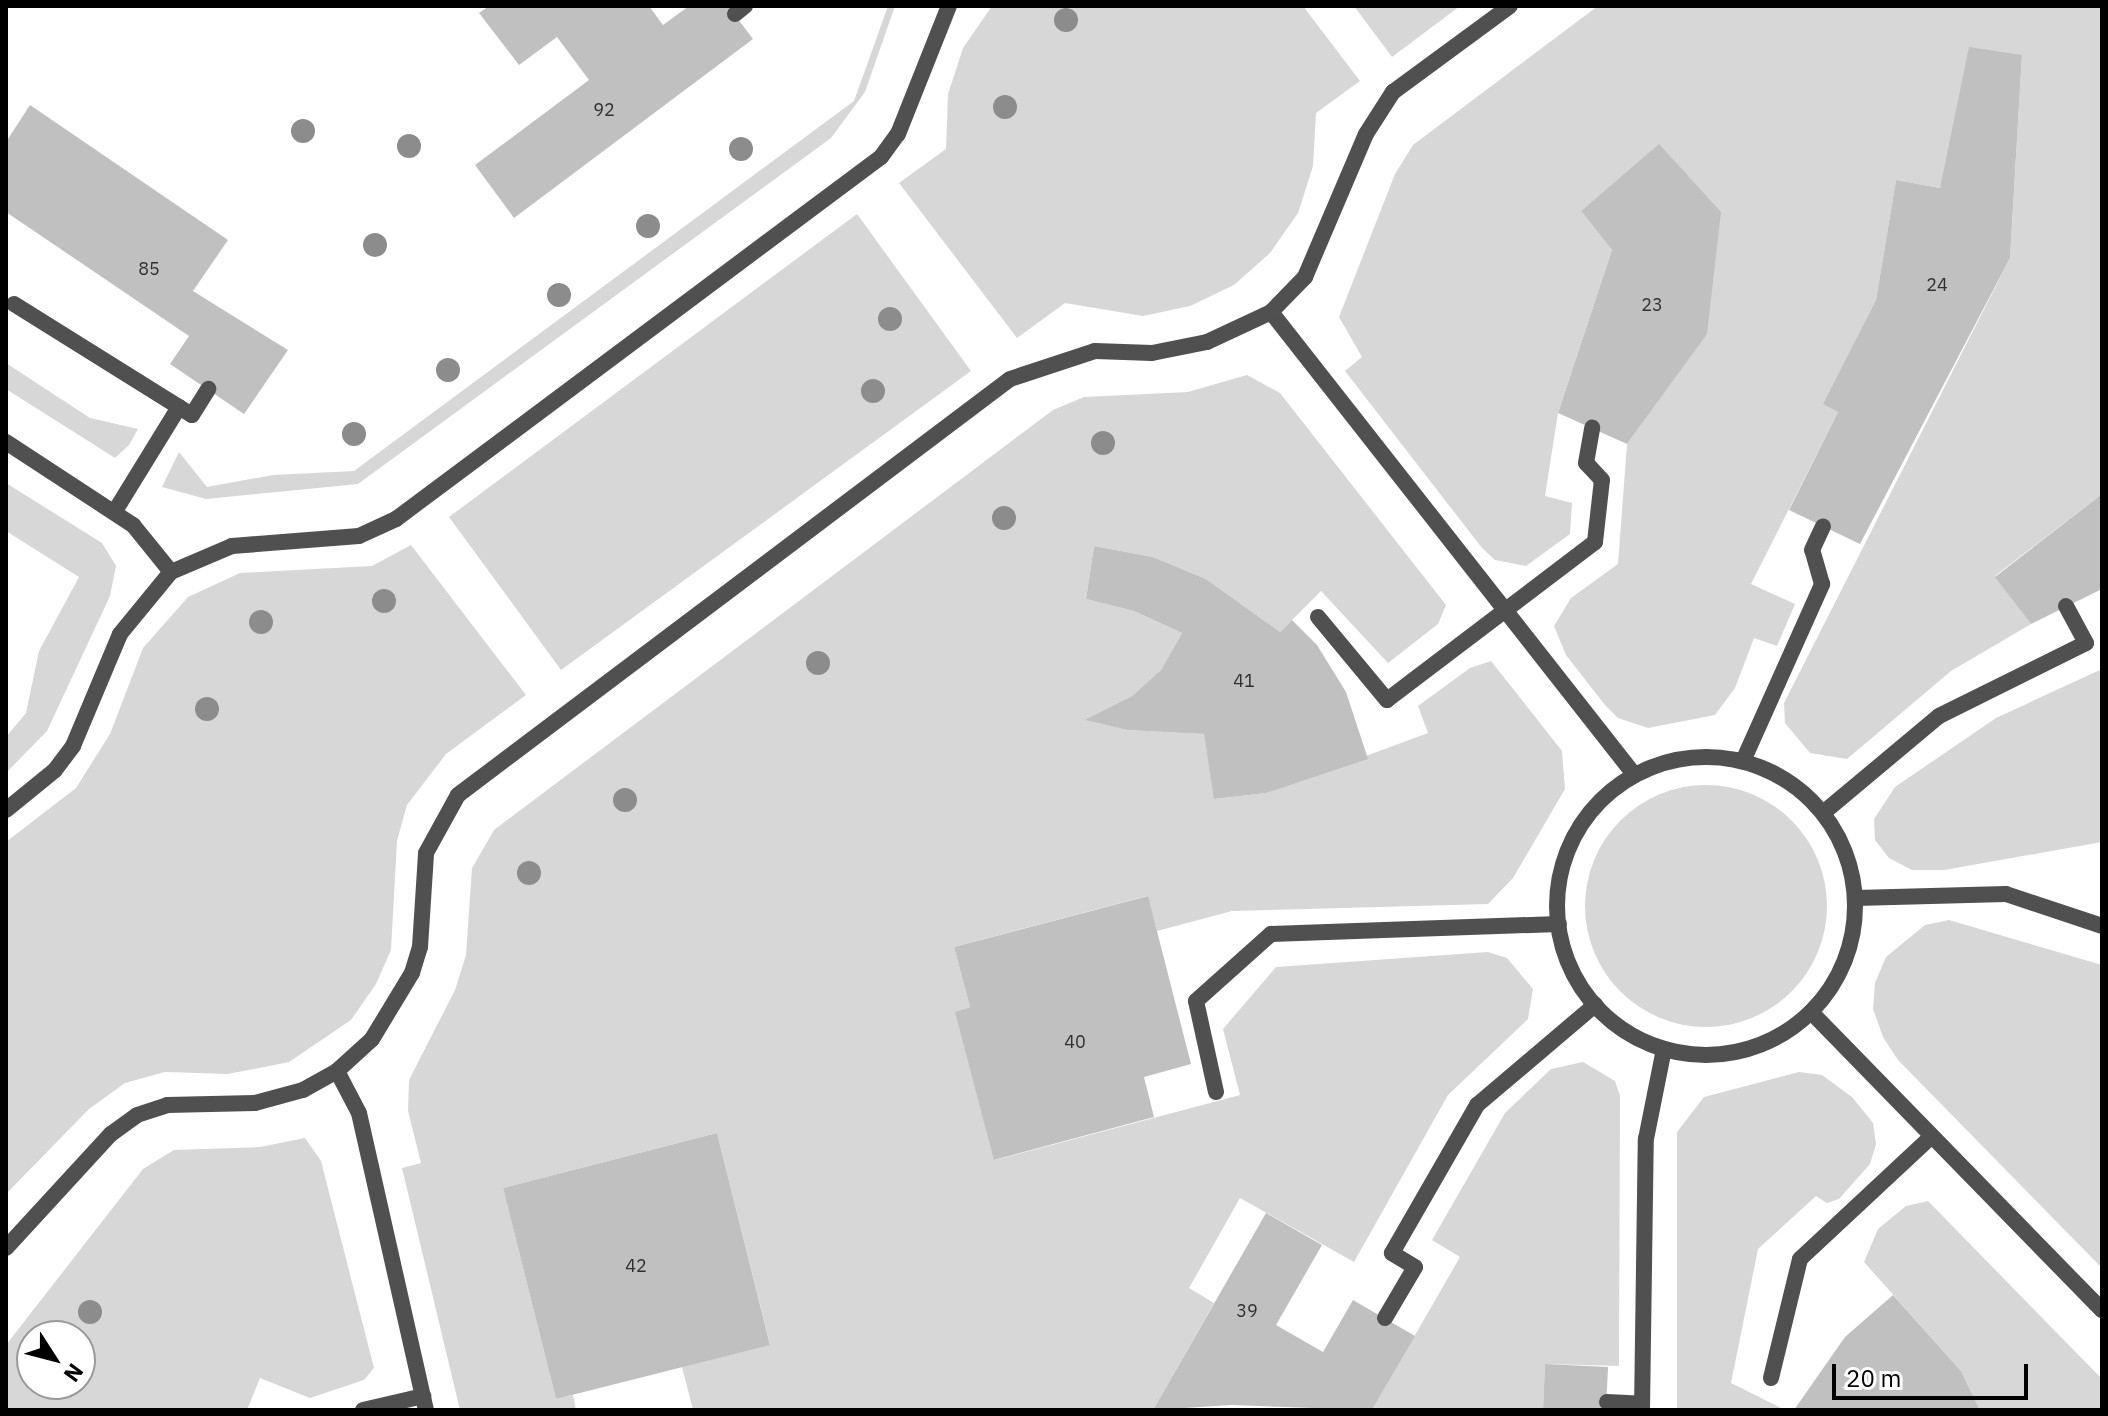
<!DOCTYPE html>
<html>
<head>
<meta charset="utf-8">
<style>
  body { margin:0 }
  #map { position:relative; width:2108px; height:1416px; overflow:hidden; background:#fff; font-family:"IBM Plex Sans",sans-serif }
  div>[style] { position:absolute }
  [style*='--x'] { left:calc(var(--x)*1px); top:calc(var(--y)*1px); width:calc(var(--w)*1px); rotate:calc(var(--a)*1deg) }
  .green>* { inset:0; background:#d7d7d7 }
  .round { border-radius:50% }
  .building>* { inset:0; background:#c0c0c0 }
  .lane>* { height:16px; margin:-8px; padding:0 8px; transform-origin:8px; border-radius:8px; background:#505050 }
  .lane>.ring { margin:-8px; padding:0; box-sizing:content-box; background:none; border:16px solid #505050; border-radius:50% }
  .street>* { height:16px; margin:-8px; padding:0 8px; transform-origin:8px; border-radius:8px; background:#505050 }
  .trees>* { width:24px; height:24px; margin:-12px; border-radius:50%; background:#8c8c8c }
  span { translate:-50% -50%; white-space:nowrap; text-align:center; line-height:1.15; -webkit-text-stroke:7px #fff; paint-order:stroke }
  .number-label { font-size:18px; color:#303030 }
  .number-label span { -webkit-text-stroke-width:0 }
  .frame { position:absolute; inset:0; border:8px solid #000; pointer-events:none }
  .north { position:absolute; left:16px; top:1320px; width:80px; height:80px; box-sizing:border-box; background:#fff; border:2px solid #999; border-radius:50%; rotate:126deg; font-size:22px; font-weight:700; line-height:32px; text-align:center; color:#000 }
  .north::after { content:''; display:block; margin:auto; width:28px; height:36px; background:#000; clip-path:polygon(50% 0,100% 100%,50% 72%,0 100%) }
  .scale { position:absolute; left:1832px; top:1364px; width:196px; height:36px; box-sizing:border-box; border:4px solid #000; border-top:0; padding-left:10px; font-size:24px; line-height:28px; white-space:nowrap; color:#000; -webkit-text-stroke:6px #fff; paint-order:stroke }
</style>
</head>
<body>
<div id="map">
  <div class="green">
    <div style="clip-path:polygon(888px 6px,895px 6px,865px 92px,831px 138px,358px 484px,206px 499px,162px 487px,179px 452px,207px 487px,273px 475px,354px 471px,854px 101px)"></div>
    <div style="clip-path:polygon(992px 6px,1303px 6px,1360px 81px,1316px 113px,1313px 166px,1298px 213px,1270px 253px,1234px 285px,1190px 306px,1143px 316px,1065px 303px,1017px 338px,899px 183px,946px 149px,948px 94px,963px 48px)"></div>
    <div style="clip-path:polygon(1354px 6px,1460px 6px,1392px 57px)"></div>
    <div style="clip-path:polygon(1598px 6px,2102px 6px,2102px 494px,1995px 576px,2031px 624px,1951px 671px,1847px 759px,1810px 753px,1785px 723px,1784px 703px,2010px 258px,2022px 55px,1940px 188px,1896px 180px,1876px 300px,1824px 404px,1838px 412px,1751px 584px,1795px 604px,1777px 646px,1754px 638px,1735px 688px,1715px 715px,1648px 728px,1618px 718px,1605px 705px,1566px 655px,1554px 626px,1571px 598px,1618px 564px,1627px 444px,1707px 333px,1659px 145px,1581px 211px,1612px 250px,1558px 413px,1545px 496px,1572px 503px,1570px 534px,1526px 566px,1495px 560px,1482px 548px,1345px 371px,1362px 357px,1339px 317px,1395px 174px,1413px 145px)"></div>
    <div style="clip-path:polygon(857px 214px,971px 371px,561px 670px,449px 517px)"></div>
    <div style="clip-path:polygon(6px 363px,90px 418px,138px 429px,129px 445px,115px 458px,6px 389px)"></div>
    <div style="clip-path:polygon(1247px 375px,1280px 393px,1446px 605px,1438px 624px,1388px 663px,1321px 591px,1280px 632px,1206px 579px,1153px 557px,1094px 546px,1086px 599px,1134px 611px,1182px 633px,1161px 670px,1132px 696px,1086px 720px,1127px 730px,1204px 734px,1215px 799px,1266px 793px,1428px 733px,1418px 706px,1470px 668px,1491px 661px,1562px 751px,1565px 789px,1513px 878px,1488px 904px,1232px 911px,1157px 931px,1147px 896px,954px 947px,970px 1007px,956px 1012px,995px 1160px,1240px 1095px,1223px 1029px,1276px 967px,1488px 952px,1507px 958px,1533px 989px,1528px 1019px,1448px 1095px,1354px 1262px,1240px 1198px,1189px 1288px,1214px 1303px,1153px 1410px,693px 1410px,682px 1367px,770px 1344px,717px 1133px,503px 1188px,556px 1399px,573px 1395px,576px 1410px,460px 1410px,402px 1168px,421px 1163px,408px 1111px,409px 1080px,455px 990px,466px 955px,472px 868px,494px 830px,1053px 410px,1084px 397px,1188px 392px)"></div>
    <div style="clip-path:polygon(6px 483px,102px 543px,116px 566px,110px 596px,47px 731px,6px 773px,6px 737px,26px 713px,39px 651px,79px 577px,6px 531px)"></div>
    <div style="clip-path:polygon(411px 545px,526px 695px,446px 754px,407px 805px,397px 841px,391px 950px,376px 984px,351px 1020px,289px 1062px,228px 1074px,165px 1072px,125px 1083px,89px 1109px,6px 1194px,6px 842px,76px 788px,110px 734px,143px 648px,188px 597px,240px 573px,372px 566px)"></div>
    <div style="clip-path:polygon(2102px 669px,2102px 842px,1944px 870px,1912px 870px,1889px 858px,1875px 840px,1874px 819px,1895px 787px,1996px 718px)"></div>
    <div class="round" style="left:1585px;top:785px;width:242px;height:242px"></div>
    <div style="clip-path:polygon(1949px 920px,2102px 965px,2102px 1268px,1898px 1060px,1883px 1037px,1873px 1009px,1875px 983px,1886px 957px,1925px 925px)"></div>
    <div style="clip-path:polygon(1583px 1062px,1615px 1081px,1620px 1096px,1619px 1366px,1545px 1364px,1543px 1410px,1372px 1410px,1460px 1257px,1432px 1240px,1505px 1113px,1551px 1069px)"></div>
    <div style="clip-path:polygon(1799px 1072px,1822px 1075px,1852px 1097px,1873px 1123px,1876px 1144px,1870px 1164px,1839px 1199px,1827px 1203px,1816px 1196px,1758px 1249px,1731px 1383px,1785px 1410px,1677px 1410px,1677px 1132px,1704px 1097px)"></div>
    <div style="clip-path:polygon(evenodd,305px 1138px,321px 1161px,374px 1368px,364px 1380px,310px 1398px,260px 1378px,247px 1410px,6px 1410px,6px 1345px,143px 1169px,174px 1150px,260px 1147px,305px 1138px,32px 1336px,80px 1336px,80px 1384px,32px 1384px,32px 1336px)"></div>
    <div style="clip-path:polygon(1928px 1201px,2102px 1379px,2102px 1410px,1980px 1410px,1961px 1371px,1864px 1262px,1878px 1229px,1906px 1206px)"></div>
  </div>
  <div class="building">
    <div style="clip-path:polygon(489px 6px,649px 6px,663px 25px,689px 6px,728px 6px,753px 39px,514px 218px,475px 165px,589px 80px,557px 37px,519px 65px,479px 13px)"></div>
    <div style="clip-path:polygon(1969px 47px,2022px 55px,2010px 258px,1860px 544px,1789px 510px,1838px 412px,1823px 404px,1876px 300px,1896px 180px,1940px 188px)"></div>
    <div style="clip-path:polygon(30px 105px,228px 240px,193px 291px,288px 350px,244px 414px,170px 364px,189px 336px,6px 212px,6px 142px)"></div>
    <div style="clip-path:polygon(1659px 144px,1721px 212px,1707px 334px,1627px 444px,1558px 413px,1612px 250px,1581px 211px)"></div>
    <div style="clip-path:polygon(2102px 494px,2102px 589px,2031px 624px,1995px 577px)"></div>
    <div style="clip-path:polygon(1094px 546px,1153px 557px,1206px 579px,1280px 632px,1292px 620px,1317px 645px,1346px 692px,1368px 759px,1266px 793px,1214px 799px,1204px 734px,1127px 730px,1085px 720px,1132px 696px,1161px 670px,1182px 633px,1134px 611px,1086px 599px)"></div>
    <div style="clip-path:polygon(1148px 896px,1191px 1064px,1144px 1077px,1154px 1117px,994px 1160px,955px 1012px,970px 1007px,954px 947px)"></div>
    <div style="clip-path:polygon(717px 1133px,770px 1345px,556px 1399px,503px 1188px)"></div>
    <div style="clip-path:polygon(1266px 1213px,1322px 1245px,1276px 1325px,1323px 1352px,1353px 1300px,1415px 1336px,1372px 1410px,1231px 1405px,1153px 1410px)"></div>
    <div style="clip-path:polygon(1893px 1295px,1961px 1371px,1980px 1410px,1794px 1410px,1845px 1337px)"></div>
    <div style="clip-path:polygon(1545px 1364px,1608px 1367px,1606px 1410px,1543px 1410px)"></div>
  </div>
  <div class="lane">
    <div style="--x:735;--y:14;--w:13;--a:-39"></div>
    <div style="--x:14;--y:304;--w:195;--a:32"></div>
    <div style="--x:179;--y:407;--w:122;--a:121.6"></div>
    <div style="--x:1271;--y:312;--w:586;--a:51.86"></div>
    <div style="--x:179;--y:407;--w:15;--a:32"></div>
    <div style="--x:192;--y:415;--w:31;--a:-58"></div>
    <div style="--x:6;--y:442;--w:152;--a:33.2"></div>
    <div style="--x:133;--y:525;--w:60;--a:51"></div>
    <div style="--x:1318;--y:617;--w:108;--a:50.3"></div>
    <div style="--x:1387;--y:700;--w:261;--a:-37.2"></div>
    <div style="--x:1595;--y:542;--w:62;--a:-83.6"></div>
    <div style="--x:1602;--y:480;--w:23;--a:-133"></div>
    <div style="--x:1586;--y:463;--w:36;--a:-80"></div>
    <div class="ring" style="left:1557px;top:757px;width:282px;height:282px"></div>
    <div style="--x:1743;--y:761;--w:194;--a:-65.9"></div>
    <div style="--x:1822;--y:584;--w:35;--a:-106"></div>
    <div style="--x:1812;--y:550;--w:26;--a:-65"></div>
    <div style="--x:1823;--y:813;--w:151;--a:-39.9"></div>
    <div style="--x:1939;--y:716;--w:164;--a:-26.4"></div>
    <div style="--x:2086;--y:643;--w:42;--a:-118.4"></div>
    <div style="--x:1856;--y:898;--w:150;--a:-1.5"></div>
    <div style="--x:2006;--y:894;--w:101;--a:18.4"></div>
    <div style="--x:1811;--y:1012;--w:417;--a:45.7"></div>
    <div style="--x:337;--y:1071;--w:47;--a:62.4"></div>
    <div style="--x:359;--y:1113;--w:304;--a:77.3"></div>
    <div style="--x:1216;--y:1092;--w:93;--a:-102.4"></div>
    <div style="--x:1196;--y:1001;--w:101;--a:-41.8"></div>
    <div style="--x:1271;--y:934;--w:288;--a:-2"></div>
    <div style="--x:1385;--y:1318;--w:59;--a:-59.5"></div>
    <div style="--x:1415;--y:1267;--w:27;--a:-149"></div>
    <div style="--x:1392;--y:1253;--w:171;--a:-60.1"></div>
    <div style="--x:1477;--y:1105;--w:155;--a:-40.3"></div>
    <div style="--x:1771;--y:1378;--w:122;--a:-76.3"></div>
    <div style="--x:1800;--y:1259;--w:180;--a:-43"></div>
    <div style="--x:1607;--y:1402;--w:35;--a:3"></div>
    <div style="--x:363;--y:1410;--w:62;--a:-13.1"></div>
    <div style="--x:1642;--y:1410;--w:271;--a:-89.2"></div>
    <div style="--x:1646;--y:1139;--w:92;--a:-78.7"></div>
  </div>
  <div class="street">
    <div style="--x:6;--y:810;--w:63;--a:-39.2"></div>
    <div style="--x:55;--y:770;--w:30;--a:-53"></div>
    <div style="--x:73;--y:746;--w:121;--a:-67.2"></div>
    <div style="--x:120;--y:634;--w:80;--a:-50.6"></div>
    <div style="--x:171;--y:572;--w:66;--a:-23.1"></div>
    <div style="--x:232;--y:546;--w:127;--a:-4.5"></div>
    <div style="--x:359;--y:536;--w:41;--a:-24.7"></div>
    <div style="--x:396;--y:519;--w:605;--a:-36.74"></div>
    <div style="--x:881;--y:157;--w:29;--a:-54"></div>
    <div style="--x:898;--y:134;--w:138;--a:-68.3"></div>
    <div style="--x:6;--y:1248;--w:155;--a:-47.4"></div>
    <div style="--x:111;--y:1134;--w:32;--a:-36"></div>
    <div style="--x:137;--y:1115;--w:32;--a:-18"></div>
    <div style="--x:167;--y:1105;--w:88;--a:-1.3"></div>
    <div style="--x:255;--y:1103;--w:50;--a:-15.2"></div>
    <div style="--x:303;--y:1090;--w:39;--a:-29"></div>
    <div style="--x:337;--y:1071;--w:47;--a:-42.4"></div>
    <div style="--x:372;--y:1039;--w:77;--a:-58.8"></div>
    <div style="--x:412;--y:973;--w:27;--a:-73"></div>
    <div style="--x:420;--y:947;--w:94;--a:-86.3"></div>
    <div style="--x:426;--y:853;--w:66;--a:-61.1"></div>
    <div style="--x:458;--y:795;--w:691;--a:-37"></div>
    <div style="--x:1010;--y:379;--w:89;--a:-18.2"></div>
    <div style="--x:1095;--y:351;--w:57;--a:2"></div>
    <div style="--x:1152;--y:353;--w:56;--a:-11.3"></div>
    <div style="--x:1207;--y:342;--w:71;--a:-25.1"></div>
    <div style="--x:1271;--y:312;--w:49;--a:-45.8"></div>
    <div style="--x:1305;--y:277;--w:155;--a:-66.9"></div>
    <div style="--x:1366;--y:134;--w:50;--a:-57.3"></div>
    <div style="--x:1393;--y:92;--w:145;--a:-36.3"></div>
  </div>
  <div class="trees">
    <div style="left:1066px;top:20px"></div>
    <div style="left:1005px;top:107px"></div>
    <div style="left:303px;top:131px"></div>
    <div style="left:409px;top:146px"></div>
    <div style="left:741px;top:149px"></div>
    <div style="left:648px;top:226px"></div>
    <div style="left:375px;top:245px"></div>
    <div style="left:559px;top:295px"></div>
    <div style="left:890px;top:319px"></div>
    <div style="left:448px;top:370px"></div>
    <div style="left:873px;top:391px"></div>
    <div style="left:354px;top:434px"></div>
    <div style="left:1103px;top:443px"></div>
    <div style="left:1004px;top:518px"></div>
    <div style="left:384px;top:601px"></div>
    <div style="left:261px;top:622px"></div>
    <div style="left:818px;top:663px"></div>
    <div style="left:207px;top:709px"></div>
    <div style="left:625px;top:800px"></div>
    <div style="left:529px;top:873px"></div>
    <div style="left:90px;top:1312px"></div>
  </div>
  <div class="number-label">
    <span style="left:604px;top:110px">92</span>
    <span style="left:149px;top:269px">85</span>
    <span style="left:1937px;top:285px">24</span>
    <span style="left:1652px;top:305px">23</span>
    <span style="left:1244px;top:681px">41</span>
    <span style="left:1075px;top:1042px">40</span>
    <span style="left:636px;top:1266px">42</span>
    <span style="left:1247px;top:1311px">39</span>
  </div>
  <div class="frame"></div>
  <div class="north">N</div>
  <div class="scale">20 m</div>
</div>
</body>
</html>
